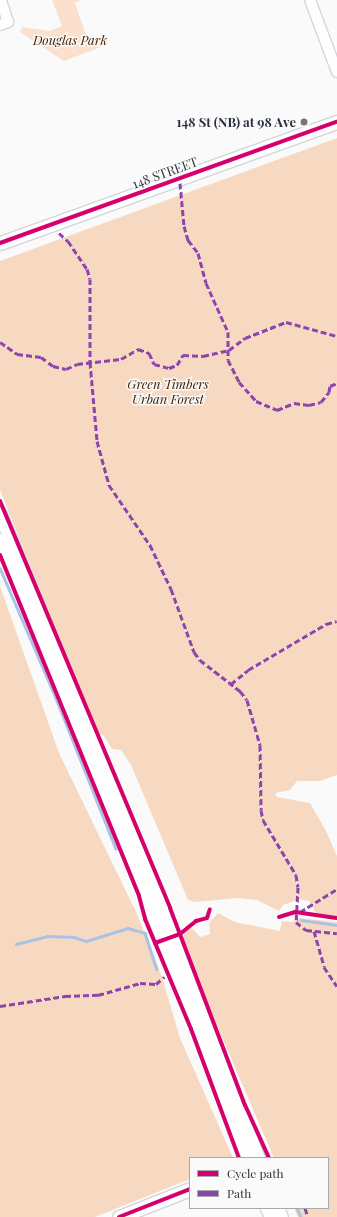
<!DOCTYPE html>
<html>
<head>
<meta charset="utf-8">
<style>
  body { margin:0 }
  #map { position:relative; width:337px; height:1217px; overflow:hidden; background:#fafafa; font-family:"Playfair Display",serif }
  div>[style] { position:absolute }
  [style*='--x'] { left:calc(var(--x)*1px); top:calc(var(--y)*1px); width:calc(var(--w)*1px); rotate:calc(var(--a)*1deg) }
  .green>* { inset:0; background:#fbe0cd }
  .forest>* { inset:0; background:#f7d9c2 }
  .stream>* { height:2.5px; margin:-1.25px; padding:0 1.25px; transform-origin:1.25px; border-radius:1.25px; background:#aac2e6 }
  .roads { filter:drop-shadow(1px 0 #d2d6dc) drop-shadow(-1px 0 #d2d6dc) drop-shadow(0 1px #d2d6dc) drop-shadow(0 -1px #d2d6dc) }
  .minor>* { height:10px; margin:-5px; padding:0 5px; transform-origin:5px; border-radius:5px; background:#fefefe }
  .major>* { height:13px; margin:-6.5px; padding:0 6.5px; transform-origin:6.5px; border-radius:6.5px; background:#fefefe }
  .quiet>* { height:3px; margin-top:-1.5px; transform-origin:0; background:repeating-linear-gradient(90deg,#8e44ad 0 6px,transparent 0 9px) }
  .cycleway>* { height:4px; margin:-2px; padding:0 2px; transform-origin:2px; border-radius:2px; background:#d6006c }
  .dots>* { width:11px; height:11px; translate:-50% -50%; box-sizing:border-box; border:2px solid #fafafa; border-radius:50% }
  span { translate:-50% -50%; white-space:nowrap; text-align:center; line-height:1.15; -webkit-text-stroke:3px #fafafa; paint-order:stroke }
  .park-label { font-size:13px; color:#462303; font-style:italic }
  .poi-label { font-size:13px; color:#29313c; font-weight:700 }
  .right { translate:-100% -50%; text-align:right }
  .street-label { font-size:13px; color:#29313c }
  .legend { position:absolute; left:189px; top:1157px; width:140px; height:52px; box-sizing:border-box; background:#fafafa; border:1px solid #a6aaae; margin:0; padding:5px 7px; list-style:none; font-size:12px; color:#29313c }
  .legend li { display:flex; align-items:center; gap:8px; height:20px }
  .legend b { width:20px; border:1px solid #a6aaae }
</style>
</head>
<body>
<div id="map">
  <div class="green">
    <div style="clip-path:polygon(52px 0,81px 0,75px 3px,85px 32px,101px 47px,64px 61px,20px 32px,22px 27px,49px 31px,62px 26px)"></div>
  </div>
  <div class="forest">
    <div style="clip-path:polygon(337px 138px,337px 775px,320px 781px,297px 781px,290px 790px,275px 793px,277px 797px,310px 803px,325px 829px,337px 856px,337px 916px,316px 913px,309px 901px,300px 899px,283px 905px,279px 911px,257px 900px,238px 898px,195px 902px,188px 900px,131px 765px,121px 750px,112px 749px,103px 735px,97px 734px,0 490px,0 261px)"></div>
    <div style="clip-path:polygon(0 586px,59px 753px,137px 914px,162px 977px,180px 1038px,233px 1158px,190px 1158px,190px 1179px,95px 1217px,0 1217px)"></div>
    <div style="clip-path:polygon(218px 913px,235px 922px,280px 931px,282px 921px,292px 922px,298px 918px,337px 922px,337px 1217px,298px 1217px,294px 1208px,328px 1208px,328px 1158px,274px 1158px,191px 965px,183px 941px,184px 931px,192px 928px,200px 937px,210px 934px,209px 923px)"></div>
  </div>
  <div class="stream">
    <div style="--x:0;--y:568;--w:142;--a:66.7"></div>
    <div style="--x:56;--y:698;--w:162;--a:68.3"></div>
    <div style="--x:301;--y:920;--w:36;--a:8"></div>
    <div style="--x:16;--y:944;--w:32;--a:-14"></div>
    <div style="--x:47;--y:936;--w:27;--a:2"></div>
    <div style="--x:74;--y:937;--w:13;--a:18"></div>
    <div style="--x:86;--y:941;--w:44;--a:-17.2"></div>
    <div style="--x:128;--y:928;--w:18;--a:16"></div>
    <div style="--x:145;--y:933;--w:38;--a:72"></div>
    <div style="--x:297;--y:1208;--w:10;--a:66"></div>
  </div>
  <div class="roads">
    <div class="minor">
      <div style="--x:310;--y:0;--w:77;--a:69.4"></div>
      <div style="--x:0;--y:25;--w:9;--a:-21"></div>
      <div style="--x:8;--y:22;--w:23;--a:-108"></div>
    </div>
    <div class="major">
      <div style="--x:0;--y:243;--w:358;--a:-19.8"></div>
      <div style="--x:0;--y:514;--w:429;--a:67.7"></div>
      <div style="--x:163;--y:911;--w:265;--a:69"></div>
      <div style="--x:0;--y:540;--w:418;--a:67.8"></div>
      <div style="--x:158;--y:927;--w:248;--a:68.7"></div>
      <div style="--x:267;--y:1208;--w:10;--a:66"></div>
      <div style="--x:277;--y:1208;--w:10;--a:66"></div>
      <div style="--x:119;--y:1217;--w:76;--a:-21.5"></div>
    </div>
  </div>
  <div class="quiet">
    <div style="--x:180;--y:183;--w:43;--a:84.7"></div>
    <div style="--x:184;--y:226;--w:15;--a:74"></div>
    <div style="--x:188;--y:240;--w:16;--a:52"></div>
    <div style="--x:198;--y:253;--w:31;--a:75"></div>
    <div style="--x:206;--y:283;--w:54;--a:65.8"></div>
    <div style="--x:228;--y:332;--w:28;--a:90"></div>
    <div style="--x:228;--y:360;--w:25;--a:63"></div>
    <div style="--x:239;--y:382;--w:25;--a:48"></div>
    <div style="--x:256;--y:401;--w:23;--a:23"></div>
    <div style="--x:277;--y:410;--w:18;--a:-22"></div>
    <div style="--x:294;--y:403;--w:15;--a:8"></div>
    <div style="--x:309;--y:405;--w:12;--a:-14"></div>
    <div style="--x:321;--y:402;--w:13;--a:-51"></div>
    <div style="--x:329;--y:392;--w:6;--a:-81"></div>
    <div style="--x:330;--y:386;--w:8;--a:-23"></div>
    <div style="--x:59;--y:233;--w:12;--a:42"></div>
    <div style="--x:68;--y:241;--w:34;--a:56"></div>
    <div style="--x:87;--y:269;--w:10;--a:73"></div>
    <div style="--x:90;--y:279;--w:83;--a:90"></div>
    <div style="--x:90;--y:362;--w:79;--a:84.9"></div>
    <div style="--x:97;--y:441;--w:46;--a:74.7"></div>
    <div style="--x:109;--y:485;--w:73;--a:55.7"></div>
    <div style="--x:150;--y:545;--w:49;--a:64.5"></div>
    <div style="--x:171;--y:589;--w:67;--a:69.9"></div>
    <div style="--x:194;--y:652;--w:10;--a:53"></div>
    <div style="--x:200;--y:660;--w:51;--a:37.8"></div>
    <div style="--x:240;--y:691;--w:11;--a:52"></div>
    <div style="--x:247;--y:700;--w:47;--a:73.9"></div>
    <div style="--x:260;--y:745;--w:65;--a:89.1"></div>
    <div style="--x:261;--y:810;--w:10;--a:79"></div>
    <div style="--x:263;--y:820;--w:64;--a:59"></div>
    <div style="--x:296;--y:875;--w:12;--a:81"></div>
    <div style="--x:298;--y:887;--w:35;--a:93"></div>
    <div style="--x:296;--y:922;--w:13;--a:39"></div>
    <div style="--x:306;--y:930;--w:31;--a:6"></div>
    <div style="--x:0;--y:342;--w:21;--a:35"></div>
    <div style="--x:17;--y:354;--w:24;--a:7"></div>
    <div style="--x:41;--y:357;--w:15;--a:37"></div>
    <div style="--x:53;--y:366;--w:13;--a:13"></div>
    <div style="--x:66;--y:369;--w:12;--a:-24"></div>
    <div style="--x:77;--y:364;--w:44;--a:-6.5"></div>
    <div style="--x:121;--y:359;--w:20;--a:-30"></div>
    <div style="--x:138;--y:349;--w:12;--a:20"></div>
    <div style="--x:149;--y:353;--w:12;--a:66"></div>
    <div style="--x:154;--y:364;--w:16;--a:15"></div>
    <div style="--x:169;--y:368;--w:9;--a:-21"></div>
    <div style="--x:177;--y:365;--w:12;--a:-59"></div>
    <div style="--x:183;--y:355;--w:20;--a:3"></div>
    <div style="--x:203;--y:356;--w:27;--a:-13"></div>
    <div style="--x:229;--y:350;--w:20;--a:-37"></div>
    <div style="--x:245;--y:338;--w:44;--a:-21.3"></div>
    <div style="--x:286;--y:322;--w:53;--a:15.4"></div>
    <div style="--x:231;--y:684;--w:22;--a:-39"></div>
    <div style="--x:248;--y:670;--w:91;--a:-30.5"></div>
    <div style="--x:326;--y:624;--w:11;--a:-15"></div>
    <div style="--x:300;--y:912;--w:44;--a:-31.9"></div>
    <div style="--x:314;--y:931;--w:37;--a:74"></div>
    <div style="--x:324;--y:967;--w:23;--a:56"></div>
    <div style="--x:0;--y:1006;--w:66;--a:-8.7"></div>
    <div style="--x:65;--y:996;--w:33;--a:-2"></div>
    <div style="--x:98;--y:995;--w:44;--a:-15.9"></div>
    <div style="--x:140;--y:983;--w:16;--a:4"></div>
    <div style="--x:156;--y:984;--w:11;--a:-41"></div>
    <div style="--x:305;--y:1208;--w:9;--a:72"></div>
  </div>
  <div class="cycleway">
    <div style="--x:0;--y:243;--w:358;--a:-19.8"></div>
    <div style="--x:0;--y:501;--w:441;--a:67.3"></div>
    <div style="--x:170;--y:908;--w:211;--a:69.2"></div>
    <div style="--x:245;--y:1105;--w:58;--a:65.6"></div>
    <div style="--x:0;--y:555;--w:368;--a:67.8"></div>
    <div style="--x:139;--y:896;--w:24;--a:75"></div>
    <div style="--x:145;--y:919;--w:119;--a:67.3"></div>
    <div style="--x:191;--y:1029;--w:138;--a:69.6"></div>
    <div style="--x:279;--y:917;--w:17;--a:-17"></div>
    <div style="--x:295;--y:912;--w:42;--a:8.1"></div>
    <div style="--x:155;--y:943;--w:27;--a:-20"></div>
    <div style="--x:180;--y:934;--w:21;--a:-39"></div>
    <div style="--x:196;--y:921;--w:11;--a:-15"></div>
    <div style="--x:207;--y:918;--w:9;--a:-72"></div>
    <div style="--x:119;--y:1217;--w:76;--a:-21.5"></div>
  </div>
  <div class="dots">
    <div style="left:304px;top:122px;background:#72777e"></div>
  </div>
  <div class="park-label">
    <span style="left:70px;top:40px">Douglas Park</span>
    <span style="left:168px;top:392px">Green Timbers<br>Urban Forest</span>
  </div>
  <div class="poi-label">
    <span class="right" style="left:296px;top:122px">148 St (NB) at 98 Ave</span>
  </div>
  <div class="street-label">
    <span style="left:165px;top:173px;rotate:-20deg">148 STREET</span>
  </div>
  <ul class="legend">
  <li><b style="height:5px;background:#d6006c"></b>Cycle path</li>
  <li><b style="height:5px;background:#8e44ad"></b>Path</li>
  </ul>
</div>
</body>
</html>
